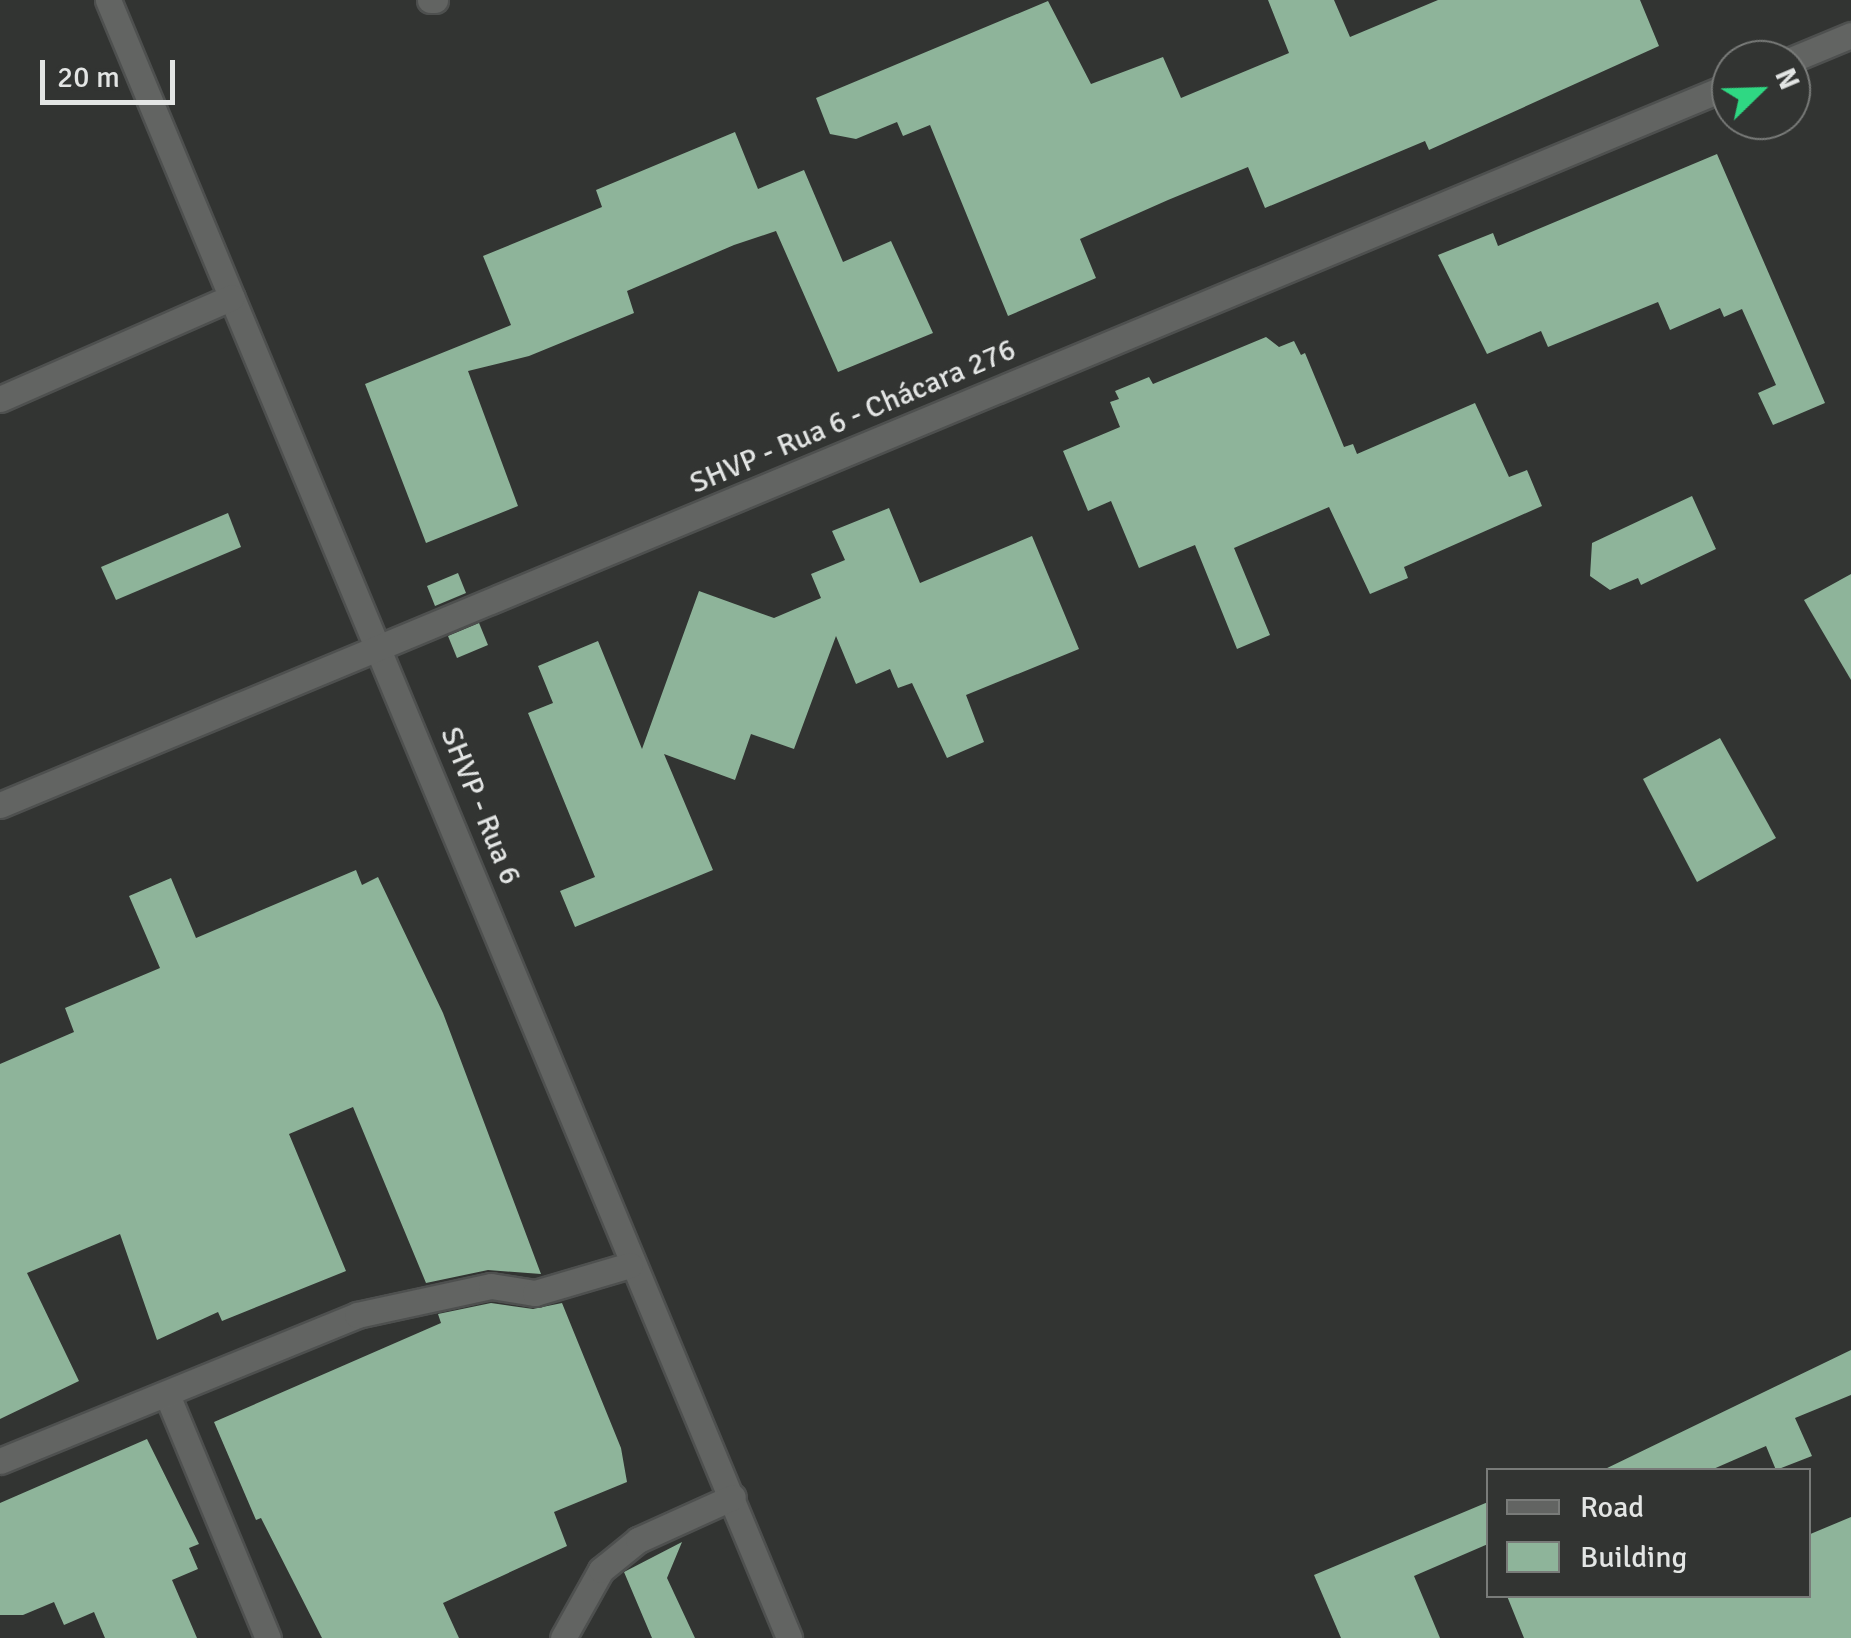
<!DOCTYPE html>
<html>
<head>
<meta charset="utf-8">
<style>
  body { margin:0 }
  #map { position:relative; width:1851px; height:1638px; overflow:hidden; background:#323432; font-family:Signika,sans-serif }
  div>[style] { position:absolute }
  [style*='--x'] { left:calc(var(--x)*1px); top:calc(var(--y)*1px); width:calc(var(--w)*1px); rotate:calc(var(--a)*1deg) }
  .building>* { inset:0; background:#8eb49a }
  .roads { filter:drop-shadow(2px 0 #4e504f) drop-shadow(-2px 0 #4e504f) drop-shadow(0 2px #4e504f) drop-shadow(0 -2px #4e504f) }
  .minor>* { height:25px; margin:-12.5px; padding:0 12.5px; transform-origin:12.5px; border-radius:12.5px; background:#626462 }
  span { translate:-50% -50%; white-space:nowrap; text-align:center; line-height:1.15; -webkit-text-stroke:10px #323432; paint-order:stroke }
  .street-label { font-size:30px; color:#e3e5e4 }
  .legend { position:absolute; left:1486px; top:1468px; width:325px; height:130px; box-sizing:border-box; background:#323432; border:2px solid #797b79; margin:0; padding:12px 18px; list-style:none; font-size:30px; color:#e3e5e4 }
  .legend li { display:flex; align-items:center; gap:20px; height:50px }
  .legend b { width:50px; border:2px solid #797b79 }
  .north { position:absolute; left:1711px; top:40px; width:100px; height:100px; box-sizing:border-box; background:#323432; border:2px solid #797b79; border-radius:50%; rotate:67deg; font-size:28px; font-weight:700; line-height:40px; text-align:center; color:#e3e5e4 }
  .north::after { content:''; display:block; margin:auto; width:35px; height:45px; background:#2fd883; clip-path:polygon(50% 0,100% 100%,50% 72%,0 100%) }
  .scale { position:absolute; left:40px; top:60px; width:135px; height:45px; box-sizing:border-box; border:5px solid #e3e5e4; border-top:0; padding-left:12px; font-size:30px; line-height:35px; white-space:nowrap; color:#e3e5e4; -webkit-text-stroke:8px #323432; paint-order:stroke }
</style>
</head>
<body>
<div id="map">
  <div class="building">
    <div style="clip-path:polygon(1268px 0,1334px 0,1350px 37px,1438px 0,1640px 0,1659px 46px,1429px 150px,1425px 141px,1265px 208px,1248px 167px,1168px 200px,1080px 239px,1096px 278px,1008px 316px,930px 125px,903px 136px,897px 122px,856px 139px,830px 134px,816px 98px,1048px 1px,1091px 84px,1163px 57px,1181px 98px,1289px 53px)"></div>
    <div style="clip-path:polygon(735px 132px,758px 189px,804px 170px,843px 262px,891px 241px,933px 333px,838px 372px,776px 231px,734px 245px,627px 291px,634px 313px,529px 356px,468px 371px,518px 506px,426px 543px,365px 384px,511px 325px,483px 256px,602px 207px,596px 190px)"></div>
    <div style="clip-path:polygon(1717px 154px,1825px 403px,1773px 425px,1758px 393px,1776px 385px,1742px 309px,1724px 317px,1720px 308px,1670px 330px,1658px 302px,1548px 347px,1541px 331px,1487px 354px,1438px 255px,1493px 233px,1498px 246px)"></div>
    <div style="clip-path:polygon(1266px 337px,1279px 347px,1294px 341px,1301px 355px,1305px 353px,1344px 447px,1353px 444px,1357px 454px,1475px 403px,1509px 477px,1527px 470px,1542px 506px,1404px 567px,1408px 578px,1370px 594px,1329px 507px,1234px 548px,1270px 635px,1237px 649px,1195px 545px,1139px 568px,1111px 501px,1088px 511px,1063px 451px,1120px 427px,1110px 402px,1119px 399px,1115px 391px,1149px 377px,1153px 384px)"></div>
    <div style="clip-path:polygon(1692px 496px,1716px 549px,1641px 585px,1638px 578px,1610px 590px,1590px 576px,1592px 543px)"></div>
    <div style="clip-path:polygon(889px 508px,920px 583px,1032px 536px,1079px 649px,966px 695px,984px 742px,947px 758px,912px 683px,898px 688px,890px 669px,856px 684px,836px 636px,794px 749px,751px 734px,735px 780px,664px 754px,713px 870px,575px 927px,560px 891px,595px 877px,528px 713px,553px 703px,538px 666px,598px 641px,642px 749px,699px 591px,774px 618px,821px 598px,811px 574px,845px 560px,832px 531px)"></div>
    <div style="clip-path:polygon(228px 513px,241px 547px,116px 600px,101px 567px)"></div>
    <div style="clip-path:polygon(458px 573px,466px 593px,435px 606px,427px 586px)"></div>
    <div style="clip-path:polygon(1851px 574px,1851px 680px,1804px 600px)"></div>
    <div style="clip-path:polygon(479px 623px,488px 645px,457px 658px,448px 636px)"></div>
    <div style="clip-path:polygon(1720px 738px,1776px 838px,1697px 882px,1643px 779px)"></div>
    <div style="clip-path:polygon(356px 870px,362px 885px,378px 877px,443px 1013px,541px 1274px,488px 1270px,426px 1283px,353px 1107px,289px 1134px,346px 1271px,222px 1321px,218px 1312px,157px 1340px,120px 1234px,27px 1273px,79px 1381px,0 1419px,0 1064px,74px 1032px,65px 1008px,160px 968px,129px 896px,171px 878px,196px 938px)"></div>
    <div style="clip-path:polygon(491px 1303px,533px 1309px,562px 1303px,621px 1448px,627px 1482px,554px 1512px,567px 1546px,443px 1603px,459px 1638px,322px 1638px,261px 1518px,256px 1520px,214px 1422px,441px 1323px,438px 1314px)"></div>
    <div style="clip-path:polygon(1851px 1350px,1851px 1395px,1795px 1418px,1812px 1456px,1776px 1470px,1766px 1446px,1711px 1470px,1603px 1470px)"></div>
    <div style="clip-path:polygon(147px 1439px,199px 1544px,189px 1548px,198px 1569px,172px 1580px,197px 1638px,105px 1638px,94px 1612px,64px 1625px,54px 1602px,23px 1615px,0 1615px,0 1503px)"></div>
    <div style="clip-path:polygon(1488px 1502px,1488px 1544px,1414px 1576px,1440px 1638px,1341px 1638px,1314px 1575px)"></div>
    <div style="clip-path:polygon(1851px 1517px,1851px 1638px,1524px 1638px,1507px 1596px,1808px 1596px,1808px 1535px)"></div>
    <div style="clip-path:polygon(682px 1542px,667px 1578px,695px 1638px,652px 1638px,624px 1572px)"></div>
  </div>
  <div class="roads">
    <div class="minor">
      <div style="--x:108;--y:0;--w:1774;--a:67.42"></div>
      <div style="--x:430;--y:0;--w:5;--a:0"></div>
      <div style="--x:1791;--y:60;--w:65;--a:-22.6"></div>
      <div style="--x:0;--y:399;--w:253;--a:-23.7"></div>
      <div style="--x:0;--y:805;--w:1875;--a:-22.58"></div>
      <div style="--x:168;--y:1397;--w:261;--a:67.5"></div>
      <div style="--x:0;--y:1461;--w:386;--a:-22.2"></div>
      <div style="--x:357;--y:1315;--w:137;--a:-12.2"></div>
      <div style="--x:491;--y:1286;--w:45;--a:9"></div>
      <div style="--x:535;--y:1293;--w:99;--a:-16.4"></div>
      <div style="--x:563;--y:1638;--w:78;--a:-60.8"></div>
      <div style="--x:601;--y:1570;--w:48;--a:-39"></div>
      <div style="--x:638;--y:1540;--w:104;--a:-24.4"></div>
    </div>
  </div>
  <div class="street-label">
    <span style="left:853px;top:417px;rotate:-23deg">SHVP - Rua 6 - Chácara 276</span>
    <span style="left:480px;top:806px;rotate:68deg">SHVP - Rua 6</span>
  </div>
  <ul class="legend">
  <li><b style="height:12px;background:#626462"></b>Road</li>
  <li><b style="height:28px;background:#8eb49a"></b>Building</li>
  </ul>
  <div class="north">N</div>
  <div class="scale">20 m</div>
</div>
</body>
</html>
